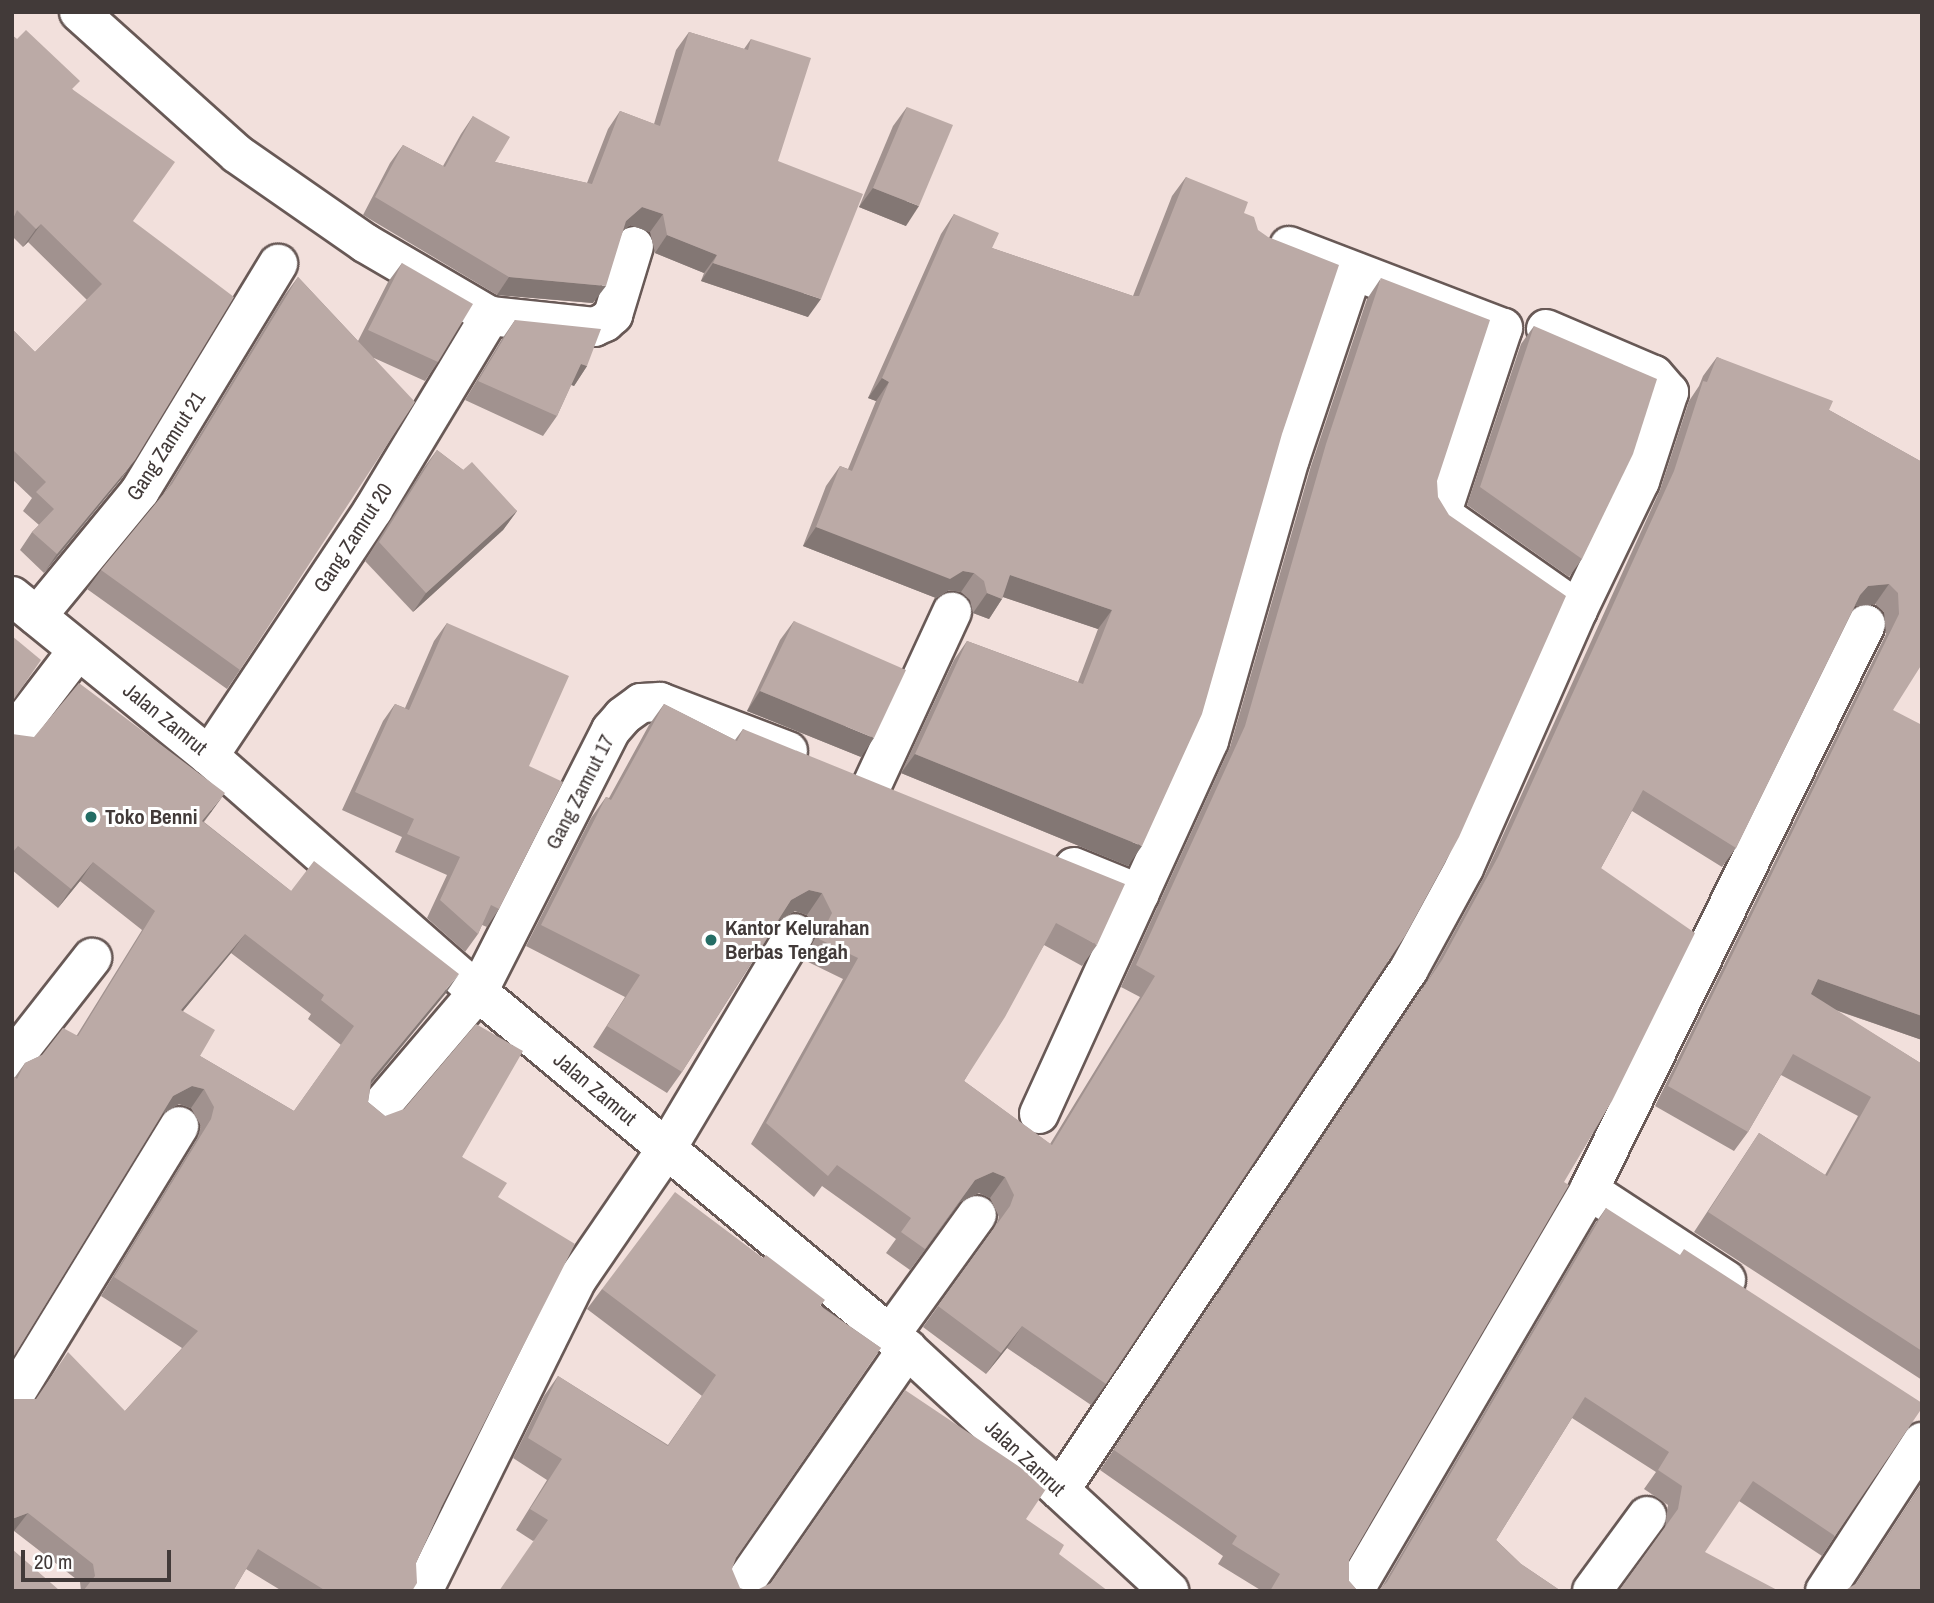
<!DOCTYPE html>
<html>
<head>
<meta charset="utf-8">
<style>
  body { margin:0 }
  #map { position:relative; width:1934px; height:1603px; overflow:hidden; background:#f2e0dc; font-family:"Archivo Narrow",sans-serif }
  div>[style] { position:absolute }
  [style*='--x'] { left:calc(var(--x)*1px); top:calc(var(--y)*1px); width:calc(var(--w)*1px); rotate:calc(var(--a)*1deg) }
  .roads { filter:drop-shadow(2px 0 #685956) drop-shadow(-2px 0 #685956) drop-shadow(0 2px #685956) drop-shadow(0 -2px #685956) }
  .minor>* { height:38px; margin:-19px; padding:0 19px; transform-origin:19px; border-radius:19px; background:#fff }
  .wall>* { inset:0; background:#a1928f }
  .shaded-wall>* { inset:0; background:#837774 }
  .building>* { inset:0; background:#bbaaa6 }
  .dots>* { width:19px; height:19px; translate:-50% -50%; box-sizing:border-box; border:4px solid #fff; border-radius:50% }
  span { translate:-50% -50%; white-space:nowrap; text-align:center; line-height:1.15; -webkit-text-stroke:6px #fff; paint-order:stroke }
  .street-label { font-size:21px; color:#423a39 }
  .poi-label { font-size:21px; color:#423a39; font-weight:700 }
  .left { translate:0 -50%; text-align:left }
  .frame { position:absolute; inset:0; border:14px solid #423a39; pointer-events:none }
  .scale { position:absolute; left:21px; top:1550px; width:150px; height:32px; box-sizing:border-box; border:4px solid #423a39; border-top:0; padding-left:9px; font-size:21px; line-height:24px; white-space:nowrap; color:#423a39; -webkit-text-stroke:5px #fff; paint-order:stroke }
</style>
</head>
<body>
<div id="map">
  <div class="roads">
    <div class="minor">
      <div style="--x:79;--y:12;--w:212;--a:41.9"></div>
      <div style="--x:237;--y:154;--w:156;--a:34.8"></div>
      <div style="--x:365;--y:243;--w:145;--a:30.3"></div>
      <div style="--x:490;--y:316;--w:105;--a:6"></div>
      <div style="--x:594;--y:327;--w:12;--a:-24"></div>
      <div style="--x:605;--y:322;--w:11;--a:-41"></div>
      <div style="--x:613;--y:315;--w:72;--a:-73.1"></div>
      <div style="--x:1546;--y:329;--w:117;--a:23.1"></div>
      <div style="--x:1654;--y:375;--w:23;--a:49"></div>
      <div style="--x:1669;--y:392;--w:94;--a:108"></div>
      <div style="--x:1640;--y:481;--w:143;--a:115.7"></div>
      <div style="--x:12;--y:596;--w:254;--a:39.1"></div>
      <div style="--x:209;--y:756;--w:358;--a:41.3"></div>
      <div style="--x:478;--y:992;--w:558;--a:39.77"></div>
      <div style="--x:907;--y:1349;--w:357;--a:42.7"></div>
      <div style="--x:37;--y:616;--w:162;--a:-50.5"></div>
      <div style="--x:140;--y:491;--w:266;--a:-58.7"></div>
      <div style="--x:12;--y:736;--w:108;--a:-52.5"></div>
      <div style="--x:209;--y:756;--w:296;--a:-56.3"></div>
      <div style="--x:373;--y:510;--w:227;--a:-58.9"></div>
      <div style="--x:872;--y:785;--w:191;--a:-65.2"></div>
      <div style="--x:1074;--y:867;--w:71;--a:22.2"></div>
      <div style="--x:12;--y:1060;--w:130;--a:-51.9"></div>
      <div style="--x:375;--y:1113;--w:159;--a:-49.6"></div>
      <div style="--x:478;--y:992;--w:294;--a:-63.1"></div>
      <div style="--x:611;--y:730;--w:18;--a:-49"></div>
      <div style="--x:623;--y:716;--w:22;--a:-36"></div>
      <div style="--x:641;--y:703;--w:19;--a:-3"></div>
      <div style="--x:660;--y:702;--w:137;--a:20.9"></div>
      <div style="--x:1039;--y:1114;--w:410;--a:-65.5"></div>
      <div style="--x:1209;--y:741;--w:293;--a:-74"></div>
      <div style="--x:1290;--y:459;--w:198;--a:-71.5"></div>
      <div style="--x:1589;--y:1190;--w:164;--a:33.3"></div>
      <div style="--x:890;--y:1335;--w:148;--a:-54.1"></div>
      <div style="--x:12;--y:1399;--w:320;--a:-58.5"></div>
      <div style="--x:1060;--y:1490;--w:627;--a:-56.18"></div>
      <div style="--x:1409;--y:969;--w:115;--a:-61.4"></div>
      <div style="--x:1464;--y:868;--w:282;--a:-66.2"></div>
      <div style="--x:1578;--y:610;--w:160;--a:-144.9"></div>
      <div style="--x:1447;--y:518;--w:10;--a:-114"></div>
      <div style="--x:1443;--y:509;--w:191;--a:-71.7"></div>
      <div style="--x:1503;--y:328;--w:229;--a:-159"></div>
      <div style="--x:423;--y:1591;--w:349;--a:-63.7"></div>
      <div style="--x:578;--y:1278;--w:158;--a:-55.6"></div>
      <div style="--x:667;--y:1148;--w:250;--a:-59.2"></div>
      <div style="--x:739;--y:1591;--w:295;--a:-55.2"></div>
      <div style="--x:1354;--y:1591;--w:465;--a:-59.6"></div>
      <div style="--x:1589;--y:1190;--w:630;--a:-63.92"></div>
      <div style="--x:1592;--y:1591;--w:93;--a:-53.7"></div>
      <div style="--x:1825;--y:1591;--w:178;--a:-56.9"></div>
    </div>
  </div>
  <div class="wall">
    <div style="clip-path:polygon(689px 32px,744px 49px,751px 39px,778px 161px,808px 317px,701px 281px,704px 273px,655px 253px,650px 232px,630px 225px,623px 231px,593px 303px,497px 295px,363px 215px,390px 163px,403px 145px,443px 166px,461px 134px,473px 116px,495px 162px,587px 183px,608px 129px,620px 111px,654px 124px,676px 50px)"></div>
    <div style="clip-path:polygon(12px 35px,73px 90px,133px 222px,122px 478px,44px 573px,20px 550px,32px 532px,39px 525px,23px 511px,32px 498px,12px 479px,12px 329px,35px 352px,87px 300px,28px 242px,23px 247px,12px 236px)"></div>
    <div style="clip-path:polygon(907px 107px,906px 226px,859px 207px,893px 126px)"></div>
    <div style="clip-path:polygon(1186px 177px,1244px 213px,1128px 866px,901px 773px,954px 660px,967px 641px,1078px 682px,1098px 629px,1003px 597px,989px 619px,973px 613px,970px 600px,961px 592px,949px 590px,936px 598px,803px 546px,826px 486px,840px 466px,848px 469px,876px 401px,868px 398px,941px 234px,954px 214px,992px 248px,1133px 296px,1172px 196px)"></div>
    <div style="clip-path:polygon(402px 263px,438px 362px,425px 381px,374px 358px,240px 670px,227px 689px,87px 589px,101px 570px,165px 492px,284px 296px,298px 277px,358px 341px,388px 282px)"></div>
    <div style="clip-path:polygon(1381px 278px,1106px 1384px,1091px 1405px,1007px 1348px,986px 1374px,923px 1327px,996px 1226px,999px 1217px,990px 1198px,979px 1193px,960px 1202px,910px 1270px,886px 1253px,896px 1239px,822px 1186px,814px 1197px,751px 1144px,843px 979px,804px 960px,817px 934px,807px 915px,795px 911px,779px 920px,682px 1072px,667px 1093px,593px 1047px,625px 997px,526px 946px,591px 818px,606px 797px,609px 798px,649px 725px,664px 704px,735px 740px,743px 729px,1097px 945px,1082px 966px,1044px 945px,964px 1081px,1050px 1144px,1140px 997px,1121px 987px,1230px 747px,1311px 466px,1367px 299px)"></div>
    <div style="clip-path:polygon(515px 320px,587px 366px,574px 386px,571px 385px,557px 416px,543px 436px,465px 400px,502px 339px)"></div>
    <div style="clip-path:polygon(1534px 326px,1582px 559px,1569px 577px,1467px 505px,1521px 344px)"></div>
    <div style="clip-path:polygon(1717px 357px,1829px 410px,1922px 462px,1893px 710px,1922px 1040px,1835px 1010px,1922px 1064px,1922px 1380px,1694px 1232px,1759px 1133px,1825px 1175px,1858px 1116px,1781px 1075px,1748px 1132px,1734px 1151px,1655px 1106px,1886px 634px,1884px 612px,1875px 604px,1855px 606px,1736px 848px,1722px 867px,1632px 811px,1601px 868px,1564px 1182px,1349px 1560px,1349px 1581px,1357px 1590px,1378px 1591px,1382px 1587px,1592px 1228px,1606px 1208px,1835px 1536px,1822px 1556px,1739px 1501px,1619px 1591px,1665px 1528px,1668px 1505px,1644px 1489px,1656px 1472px,1572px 1418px,1496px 1540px,1521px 1564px,1561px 1591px,1262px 1591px,1218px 1564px,1223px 1556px,1100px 1470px,1428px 980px,1484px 877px,1660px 490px,1689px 401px,1699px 386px,1703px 376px)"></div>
    <div style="clip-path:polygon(437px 450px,517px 511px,503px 530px,413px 612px,365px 561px,423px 469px)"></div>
    <div style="clip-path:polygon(794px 621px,861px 757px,747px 711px,780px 640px)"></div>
    <div style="clip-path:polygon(447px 623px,529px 766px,499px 909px,487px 927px,482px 925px,478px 934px,465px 952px,427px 918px,447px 875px,395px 852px,402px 837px,342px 810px,383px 721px,395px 704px,405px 708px,434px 641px)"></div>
    <div style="clip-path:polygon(evenodd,12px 734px,212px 811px,204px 822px,291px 891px,446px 993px,371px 1084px,368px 1102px,385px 1116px,462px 1157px,498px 1197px,441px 1508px,416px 1563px,412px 1591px,282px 1591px,246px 1569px,233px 1591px,81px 1591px,80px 1582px,14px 1531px,12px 1532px,12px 1397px,14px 1399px,125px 1411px,182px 1348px,101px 1296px,198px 1137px,201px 1126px,191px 1108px,179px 1104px,163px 1113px,12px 1359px,15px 1077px,25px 1063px,42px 1055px,77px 1035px,142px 930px,80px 881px,58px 908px,12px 870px,12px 734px,231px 953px,311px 1014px,308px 1019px,341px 1045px,294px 1111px,200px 1056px,183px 1011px,231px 953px)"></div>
    <div style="clip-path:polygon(602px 1289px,821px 1306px,881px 1348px,533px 1541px,516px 1530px,547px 1480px,513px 1458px,544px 1396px,558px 1376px,668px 1445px,702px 1396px,587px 1309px)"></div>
    <div style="clip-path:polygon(1922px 1483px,1922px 1591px,1856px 1584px)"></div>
  </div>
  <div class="shaded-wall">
    <div style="clip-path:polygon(873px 188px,919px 206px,906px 226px,859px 207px)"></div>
    <div style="clip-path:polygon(642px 207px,663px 214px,650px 232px,630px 225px,613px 239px,626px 221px)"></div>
    <div style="clip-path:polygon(41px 224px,28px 242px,23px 247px,36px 229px)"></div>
    <div style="clip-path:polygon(667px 235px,717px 255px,704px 273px,655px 253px)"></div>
    <div style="clip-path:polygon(713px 263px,821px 299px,808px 317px,701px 281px)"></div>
    <div style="clip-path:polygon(509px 277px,606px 286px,593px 303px,497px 295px)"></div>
    <div style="clip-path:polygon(581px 364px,587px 366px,574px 386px,568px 383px)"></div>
    <div style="clip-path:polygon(882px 378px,889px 382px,876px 401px,868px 398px)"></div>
    <div style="clip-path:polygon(135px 460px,122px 478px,44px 573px,57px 554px)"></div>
    <div style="clip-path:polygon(517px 511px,503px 530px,413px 612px,426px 593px)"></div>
    <div style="clip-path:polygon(816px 527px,963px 571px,974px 573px,961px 592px,949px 590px,936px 598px,803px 546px)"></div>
    <div style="clip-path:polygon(1010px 575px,1112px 610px,1098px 629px,997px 595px)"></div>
    <div style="clip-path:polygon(1889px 584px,1875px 604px,1854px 606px,1860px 595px,1868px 586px)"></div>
    <div style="clip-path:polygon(987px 593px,1002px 599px,989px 619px,973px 613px)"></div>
    <div style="clip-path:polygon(760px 691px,874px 738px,861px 757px,747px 711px)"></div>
    <div style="clip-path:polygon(915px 754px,1142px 846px,1128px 866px,901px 773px)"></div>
    <div style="clip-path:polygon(225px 793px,212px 811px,189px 839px,202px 821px)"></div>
    <div style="clip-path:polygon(93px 862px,80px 881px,58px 908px,71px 889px)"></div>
    <div style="clip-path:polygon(809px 890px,822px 893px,807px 915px,795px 911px,777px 921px,791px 900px)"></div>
    <div style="clip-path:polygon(245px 934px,231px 953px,168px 1029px,181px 1010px)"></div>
    <div style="clip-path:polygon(459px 974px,446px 993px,358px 1099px,371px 1080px)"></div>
    <div style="clip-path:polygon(1818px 979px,1922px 1016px,1922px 1040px,1805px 999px)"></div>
    <div style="clip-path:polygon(192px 1086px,204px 1089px,191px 1108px,179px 1104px,160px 1115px,173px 1096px)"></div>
    <div style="clip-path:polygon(993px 1172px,1005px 1177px,990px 1198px,979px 1193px,960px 1202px,910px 1270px,975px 1180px)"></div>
    <div style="clip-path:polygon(1022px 1326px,1007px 1348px,986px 1374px,1001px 1353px)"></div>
    <div style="clip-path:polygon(28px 1513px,14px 1531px,12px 1532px,12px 1519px)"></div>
  </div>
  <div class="building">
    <div style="clip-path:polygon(26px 30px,80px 81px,72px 89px,175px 162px,133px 221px,234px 297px,135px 460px,57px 554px,32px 532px,54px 509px,36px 492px,46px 482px,12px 449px,12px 329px,35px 352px,102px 284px,41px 224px,36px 229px,17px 210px,12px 221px,12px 35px,17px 39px)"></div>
    <div style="clip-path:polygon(689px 32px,748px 50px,751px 39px,811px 58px,778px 161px,863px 194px,821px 299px,713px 263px,717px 255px,667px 235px,663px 214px,642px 207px,626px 221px,606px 286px,509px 277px,375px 197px,403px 145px,445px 167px,473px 116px,510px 137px,495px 162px,592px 184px,620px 111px,660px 126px)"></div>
    <div style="clip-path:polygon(907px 107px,953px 125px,919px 206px,873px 188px)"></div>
    <div style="clip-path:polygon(1186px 177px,1248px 202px,1244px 213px,1254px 217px,1258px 230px,1268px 237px,1339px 265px,1282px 434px,1202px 714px,1142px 846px,915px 754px,967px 641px,1083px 684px,1112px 610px,1010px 575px,1002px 599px,987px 593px,984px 581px,974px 573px,963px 571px,950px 579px,816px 527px,840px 466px,852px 471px,889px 382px,882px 378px,954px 214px,999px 233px,992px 248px,1133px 296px,1139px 296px)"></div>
    <div style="clip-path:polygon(402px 263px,473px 304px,438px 362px,368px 330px)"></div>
    <div style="clip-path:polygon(298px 277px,415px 402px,240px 670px,101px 570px,172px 484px)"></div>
    <div style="clip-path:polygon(1381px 278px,1490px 320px,1437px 481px,1438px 497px,1449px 515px,1566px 596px,1459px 837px,1405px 936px,1106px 1384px,1022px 1326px,1001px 1353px,938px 1306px,1010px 1206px,1014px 1195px,1005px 1177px,993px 1172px,975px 1180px,925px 1249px,901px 1232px,911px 1218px,837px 1165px,828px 1176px,766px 1123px,858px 958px,819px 939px,832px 913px,822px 893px,809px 890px,791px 900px,682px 1072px,607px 1026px,640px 975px,541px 925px,606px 797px,611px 800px,664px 704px,737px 741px,743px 729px,1125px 884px,1097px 945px,1056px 923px,1005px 1017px,964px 1081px,1052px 1145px,1155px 976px,1136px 965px,1245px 726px,1326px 444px)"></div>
    <div style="clip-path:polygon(515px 320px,601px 329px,587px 366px,581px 364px,557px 416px,478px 381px)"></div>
    <div style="clip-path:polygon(1534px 326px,1657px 379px,1633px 454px,1582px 559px,1480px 487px)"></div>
    <div style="clip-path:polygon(1717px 357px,1833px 401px,1829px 410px,1922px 462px,1922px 664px,1893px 710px,1922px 725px,1922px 1016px,1818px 979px,1811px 994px,1922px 1064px,1922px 1351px,1708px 1212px,1759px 1133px,1827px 1176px,1871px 1097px,1793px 1054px,1748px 1132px,1668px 1086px,1899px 614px,1898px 593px,1889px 584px,1868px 586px,1860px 595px,1736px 848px,1643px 790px,1601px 868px,1695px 933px,1612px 1101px,1564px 1182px,1569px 1185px,1349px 1560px,1349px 1581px,1357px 1590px,1378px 1591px,1387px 1582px,1606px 1208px,1680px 1255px,1684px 1249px,1922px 1403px,1922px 1408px,1835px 1536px,1753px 1481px,1705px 1552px,1779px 1591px,1619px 1591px,1678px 1509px,1682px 1486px,1658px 1470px,1669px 1452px,1585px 1397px,1496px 1540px,1521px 1564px,1561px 1591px,1270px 1591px,1280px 1574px,1232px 1544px,1237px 1536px,1114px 1450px,1442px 960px,1498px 857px,1674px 471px,1703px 381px,1707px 382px)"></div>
    <div style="clip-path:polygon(437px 450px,463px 470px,472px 462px,517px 511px,426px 593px,379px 542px)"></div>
    <div style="clip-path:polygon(794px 621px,906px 670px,874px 738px,760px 691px)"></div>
    <div style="clip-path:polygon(447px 623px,569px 676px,529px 766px,563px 782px,499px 909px,491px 905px,478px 934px,440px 900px,460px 857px,407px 834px,414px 819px,355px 792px,395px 704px,409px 710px)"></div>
    <div style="clip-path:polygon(12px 636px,41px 660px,12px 702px)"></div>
    <div style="clip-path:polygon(evenodd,79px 683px,225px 793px,202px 821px,291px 891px,314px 861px,459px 974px,371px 1080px,368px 1102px,385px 1116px,404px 1109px,476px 1024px,523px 1051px,462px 1157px,507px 1183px,498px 1197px,575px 1244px,441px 1508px,416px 1563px,417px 1583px,412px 1591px,326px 1591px,258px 1549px,233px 1591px,83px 1591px,95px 1576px,93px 1564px,28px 1513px,12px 1519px,12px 1397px,14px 1399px,36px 1399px,68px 1352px,125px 1411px,198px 1331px,114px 1277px,211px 1119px,214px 1107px,204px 1089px,192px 1086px,173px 1096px,12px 1359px,12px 1075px,17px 1079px,25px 1063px,42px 1055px,63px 1028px,78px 1036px,155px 911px,93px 862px,71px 889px,18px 846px,12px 853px,12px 734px,34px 737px,79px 683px,245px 934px,324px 995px,321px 1000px,354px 1026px,294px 1111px,200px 1056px,215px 1030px,181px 1010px,245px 934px)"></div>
    <div style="clip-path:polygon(675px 1192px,763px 1258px,766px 1255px,825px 1300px,820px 1306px,881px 1348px,736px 1558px,732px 1569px,740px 1588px,749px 1591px,499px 1591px,548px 1520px,530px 1509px,562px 1459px,528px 1438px,558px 1376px,668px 1446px,716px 1375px,602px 1289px)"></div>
    <div style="clip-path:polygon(905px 1390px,1048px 1486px,1026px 1519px,1064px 1545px,1059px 1554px,1108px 1591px,755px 1591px,771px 1583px)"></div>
    <div style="clip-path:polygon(1922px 1484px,1922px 1591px,1844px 1591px,1857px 1583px)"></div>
    <div style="clip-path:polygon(12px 1549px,59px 1590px,69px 1591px,12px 1591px)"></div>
  </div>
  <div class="dots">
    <div style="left:91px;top:817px;background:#246d65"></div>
    <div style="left:711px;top:940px;background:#246d65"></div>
  </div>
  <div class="street-label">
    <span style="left:166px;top:446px;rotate:-57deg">Gang Zamrut 21</span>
    <span style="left:353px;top:538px;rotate:-57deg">Gang Zamrut 20</span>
    <span style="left:165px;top:719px;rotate:39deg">Jalan Zamrut</span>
    <span style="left:580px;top:792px;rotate:-63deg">Gang Zamrut 17</span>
    <span style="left:595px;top:1089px;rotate:40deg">Jalan Zamrut</span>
    <span style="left:1025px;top:1458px;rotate:43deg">Jalan Zamrut</span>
  </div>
  <div class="poi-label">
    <span class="left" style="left:105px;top:817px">Toko Benni</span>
    <span class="left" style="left:725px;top:940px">Kantor Kelurahan<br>Berbas Tengah</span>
  </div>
  <div class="frame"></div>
  <div class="scale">20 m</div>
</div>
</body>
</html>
